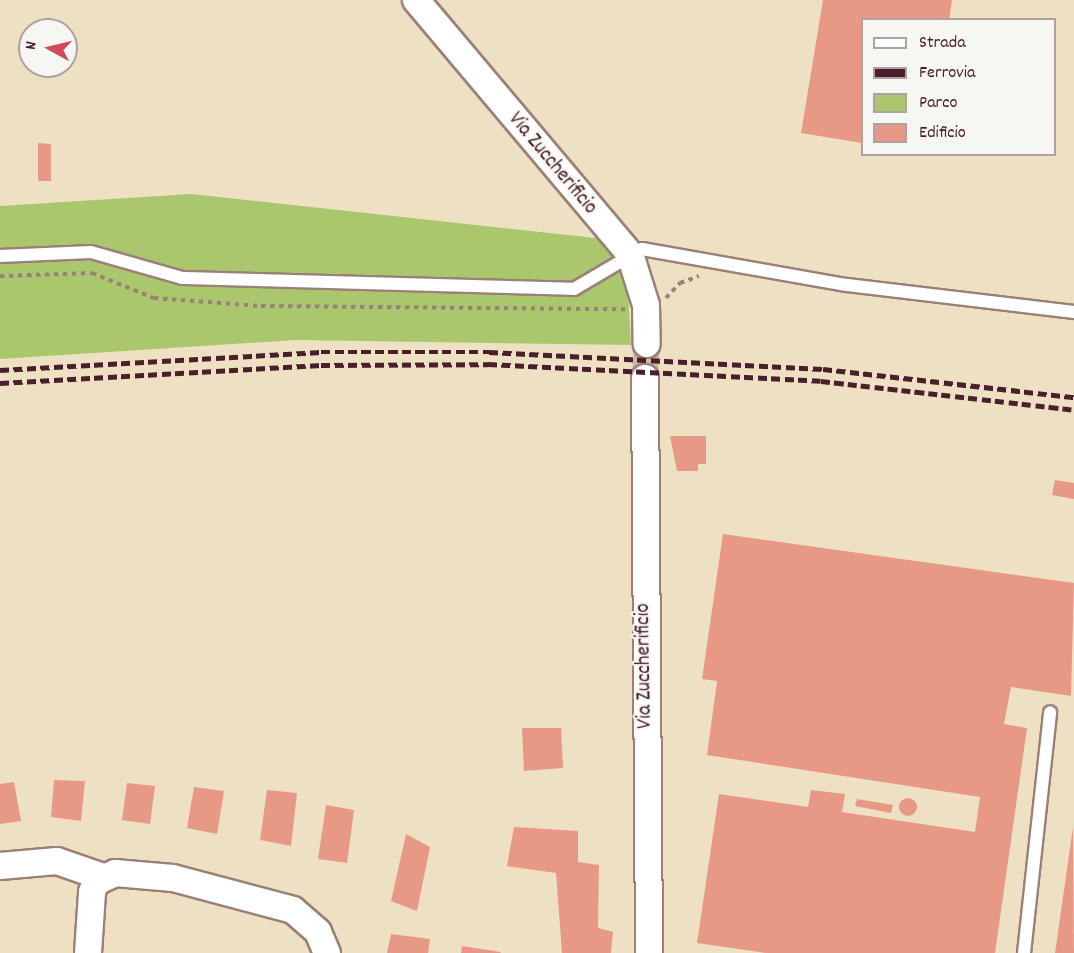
<!DOCTYPE html>
<html>
<head>
<meta charset="utf-8">
<style>
  body { margin:0 }
  #map { position:relative; width:1074px; height:953px; overflow:hidden; background:#eee1c3; font-family:Dekko,sans-serif }
  div>[style] { position:absolute }
  [style*='--x'] { left:calc(var(--x)*1px); top:calc(var(--y)*1px); width:calc(var(--w)*1px); rotate:calc(var(--a)*1deg) }
  .green>* { inset:0; background:#abc76e }
  .building>* { inset:0; background:#e89985 }
  .round { border-radius:50% }
  .street-tunnel>* { height:26px; margin-top:-13px; transform-origin:0; background:repeating-linear-gradient(90deg,#cdbaa5 0 26px,transparent 0 39px) }
  .path>* { height:4px; margin-top:-2px; transform-origin:0; background:repeating-linear-gradient(90deg,#9c8077 0 4.5px,transparent 0 9px) }
  .roads { filter:drop-shadow(2px 0 #9c8077) drop-shadow(-2px 0 #9c8077) drop-shadow(0 2px #9c8077) drop-shadow(0 -2px #9c8077) }
  .lane>* { height:12px; margin:-6px; padding:0 6px; transform-origin:6px; border-radius:6px; background:#fff }
  .street>* { height:26px; margin:-13px; padding:0 13px; transform-origin:13px; border-radius:13px; background:#fff }
  .rail>* { height:4.5px; margin-top:-2.25px; transform-origin:0; background:repeating-linear-gradient(90deg,#4a1f2b 0 9px,transparent 0 13.5px) }
  span { translate:-50% -50%; white-space:nowrap; text-align:center; line-height:1.15; -webkit-text-stroke:4.5px #f6f6f2; paint-order:stroke }
  .street-label { font-size:21px; color:#4a1f2b }
  .legend { position:absolute; left:861px; top:18px; width:195px; height:138px; box-sizing:border-box; background:#f6f6f2; border:2px solid #b1a0a2; margin:0; padding:8px 10px; list-style:none; font-size:18px; color:#4a1f2b }
  .legend li { display:flex; align-items:center; gap:12px; height:30px }
  .legend b { width:30px; border:2px solid #b1a0a2 }
  .north { position:absolute; left:18px; top:18px; width:60px; height:60px; box-sizing:border-box; background:#f6f6f2; border:2px solid #b1a0a2; border-radius:50%; rotate:278deg; font-size:16px; font-weight:700; line-height:24px; text-align:center; color:#4a1f2b }
  .north::after { content:''; display:block; margin:auto; width:21px; height:27px; background:#d1495b; clip-path:polygon(50% 0,100% 100%,50% 72%,0 100%) }
</style>
</head>
<body>
<div id="map">
  <div class="green">
    <div style="clip-path:polygon(191px 194px,605px 239px,627px 275px,631px 345px,296px 340px,0 359px,0 206px)"></div>
  </div>
  <div class="building">
    <div style="clip-path:polygon(823px 0,952px 0,949px 20px,862px 20px,862px 143px,801px 133px)"></div>
    <div style="clip-path:polygon(38px 143px,51px 144px,51px 181px,38px 181px)"></div>
    <div style="clip-path:polygon(670px 436px,706px 436px,706px 464px,698px 464px,698px 471px,677px 471px)"></div>
    <div style="clip-path:polygon(1055px 480px,1074px 483px,1074px 499px,1052px 495px)"></div>
    <div style="clip-path:polygon(723px 534px,1074px 583px,1071px 696px,1011px 687px,1004px 724px,1027px 728px,995px 953px,766px 953px,697px 943px,719px 794px,808px 807px,811px 790px,845px 794px,842px 812px,975px 832px,980px 797px,707px 755px,717px 681px,702px 679px)"></div>
    <div style="clip-path:polygon(522px 728px,561px 728px,563px 768px,524px 771px)"></div>
    <div style="clip-path:polygon(54px 780px,85px 781px,81px 821px,51px 817px)"></div>
    <div style="clip-path:polygon(14px 782px,21px 821px,0 824px,0 784px)"></div>
    <div style="clip-path:polygon(127px 783px,155px 786px,150px 824px,122px 820px)"></div>
    <div style="clip-path:polygon(194px 787px,224px 791px,217px 834px,187px 828px)"></div>
    <div style="clip-path:polygon(267px 790px,297px 793px,291px 846px,260px 840px)"></div>
    <div class="round" style="left:899px;top:798px;width:18px;height:18px"></div>
    <div style="clip-path:polygon(857px 799px,893px 805px,891px 813px,855px 806px)"></div>
    <div style="clip-path:polygon(326px 805px,354px 810px,347px 863px,318px 859px)"></div>
    <div style="clip-path:polygon(514px 827px,578px 831px,578px 862px,599px 865px,598px 928px,613px 932px,611px 953px,562px 953px,556px 873px,507px 866px)"></div>
    <div style="clip-path:polygon(1073px 827px,1074px 953px,1055px 953px)"></div>
    <div style="clip-path:polygon(406px 834px,430px 847px,417px 911px,391px 901px)"></div>
    <div style="clip-path:polygon(391px 934px,430px 939px,428px 953px,387px 953px)"></div>
    <div style="clip-path:polygon(462px 946px,501px 952px,500px 953px,461px 953px)"></div>
  </div>
  <div class="street-tunnel">
    <div style="--x:645;--y:378;--w:34;--a:-87"></div>
  </div>
  <div class="path">
    <div style="--x:0;--y:276;--w:92;--a:-1.9"></div>
    <div style="--x:92;--y:273;--w:67;--a:22"></div>
    <div style="--x:154;--y:298;--w:107;--a:4.3"></div>
    <div style="--x:261;--y:306;--w:364;--a:0.5"></div>
    <div style="--x:666;--y:298;--w:21;--a:-47"></div>
    <div style="--x:680;--y:283;--w:20;--a:-20"></div>
  </div>
  <div class="roads">
    <div class="lane">
      <div style="--x:0;--y:256;--w:91;--a:-2.5"></div>
      <div style="--x:91;--y:252;--w:95;--a:15.9"></div>
      <div style="--x:182;--y:278;--w:392;--a:1.6"></div>
      <div style="--x:574;--y:289;--w:79;--a:-30.5"></div>
      <div style="--x:642;--y:249;--w:208;--a:10"></div>
      <div style="--x:847;--y:285;--w:229;--a:6.8"></div>
      <div style="--x:1024;--y:953;--w:242;--a:-83.8"></div>
    </div>
    <div class="street">
      <div style="--x:416;--y:0;--w:332;--a:49.9"></div>
      <div style="--x:630;--y:254;--w:53;--a:72.6"></div>
      <div style="--x:646;--y:305;--w:39;--a:89"></div>
      <div style="--x:645;--y:378;--w:575;--a:89.6"></div>
      <div style="--x:0;--y:866;--w:57;--a:-5"></div>
      <div style="--x:57;--y:861;--w:49;--a:19.2"></div>
      <div style="--x:88;--y:953;--w:61;--a:-86.2"></div>
      <div style="--x:92;--y:892;--w:11;--a:-68"></div>
      <div style="--x:96;--y:882;--w:21;--a:-25"></div>
      <div style="--x:115;--y:873;--w:58;--a:4.9"></div>
      <div style="--x:173;--y:878;--w:124;--a:14.9"></div>
      <div style="--x:293;--y:910;--w:33;--a:41"></div>
      <div style="--x:318;--y:932;--w:23;--a:67"></div>
    </div>
  </div>
  <div class="rail">
    <div style="--x:0;--y:370;--w:322;--a:-3.2"></div>
    <div style="--x:321;--y:352;--w:168;--a:0"></div>
    <div style="--x:489;--y:352;--w:334;--a:2.9"></div>
    <div style="--x:823;--y:369;--w:253;--a:6.4"></div>
    <div style="--x:0;--y:383;--w:322;--a:-3.2"></div>
    <div style="--x:321;--y:365;--w:167;--a:-0.3"></div>
    <div style="--x:488;--y:364;--w:333;--a:2.9"></div>
    <div style="--x:821;--y:381;--w:255;--a:6.5"></div>
  </div>
  <div class="street-label">
    <span style="left:552px;top:164px;rotate:50deg">Via Zuccherificio</span>
    <span style="left:645px;top:666px;rotate:-91deg">Via Zuccherificio</span>
  </div>
  <ul class="legend">
  <li><b style="height:8px;background:#fff"></b>Strada</li>
  <li><b style="height:8px;background:#4a1f2b"></b>Ferrovia</li>
  <li><b style="height:16px;background:#abc76e"></b>Parco</li>
  <li><b style="height:16px;background:#e89985"></b>Edificio</li>
  </ul>
  <div class="north">N</div>
</div>
</body>
</html>
